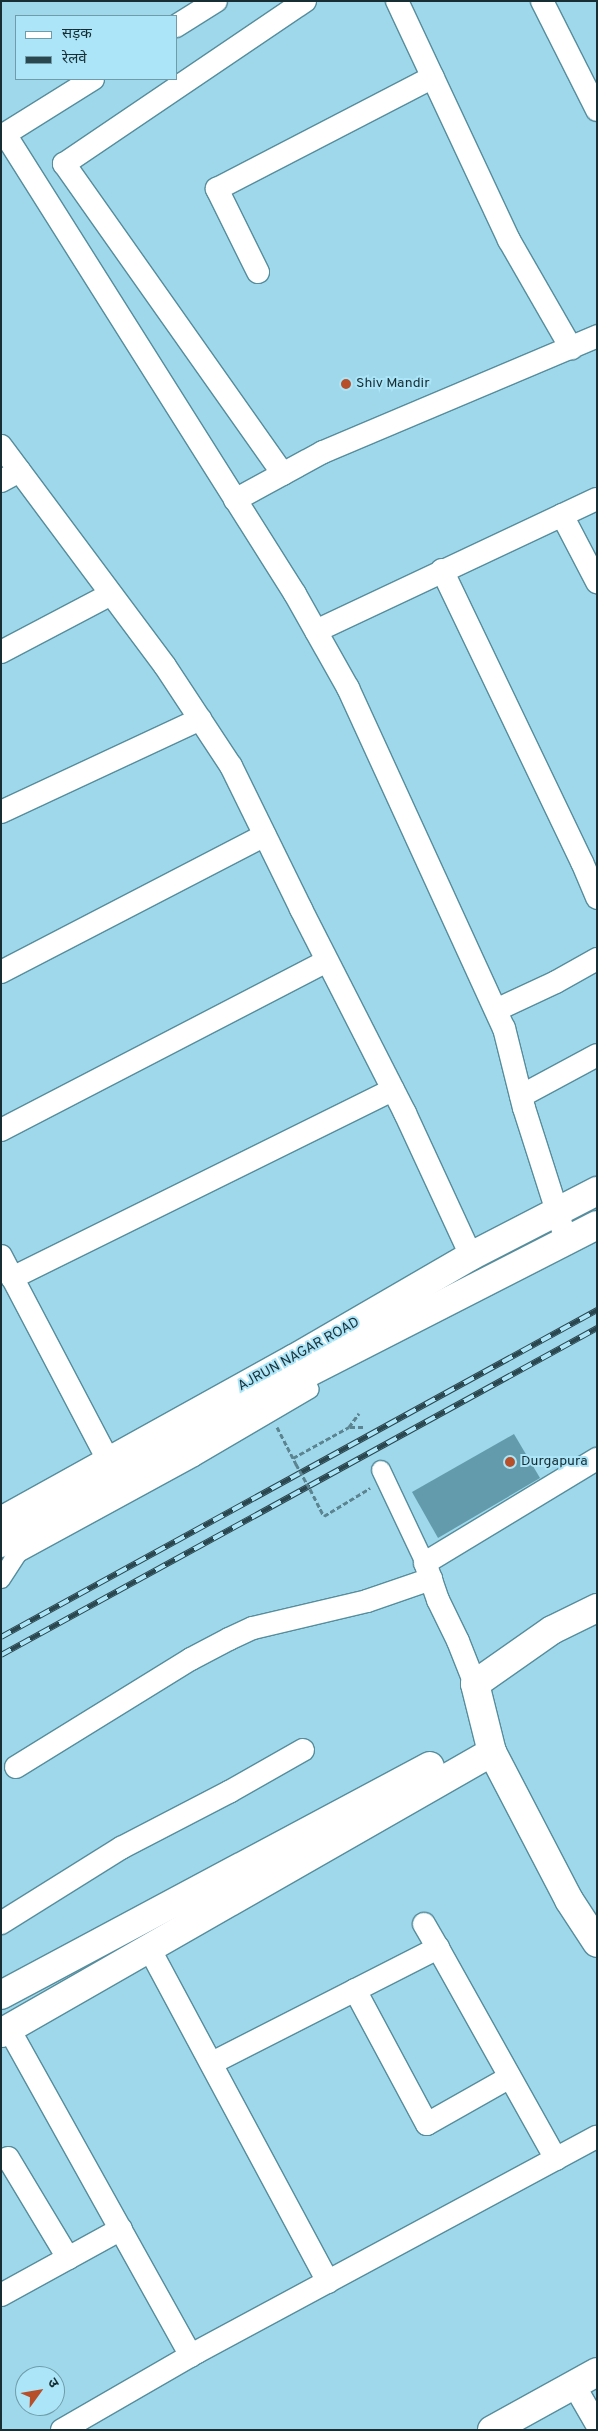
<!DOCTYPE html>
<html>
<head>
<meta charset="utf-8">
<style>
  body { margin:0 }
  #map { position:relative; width:598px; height:2431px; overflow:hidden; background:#9fd8ea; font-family:Overpass,"Noto Sans Devanagari",sans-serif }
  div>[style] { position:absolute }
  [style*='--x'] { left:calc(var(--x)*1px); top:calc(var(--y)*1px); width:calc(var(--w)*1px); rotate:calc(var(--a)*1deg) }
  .building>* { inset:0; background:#639bac }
  .path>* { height:3px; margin-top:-1.5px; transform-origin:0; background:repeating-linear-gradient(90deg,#5c8490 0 5px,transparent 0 7.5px) }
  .roads { filter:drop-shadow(1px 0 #568d9d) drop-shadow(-1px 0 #568d9d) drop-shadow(0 1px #568d9d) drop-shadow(0 -1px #568d9d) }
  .pedestrian>* { height:18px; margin:-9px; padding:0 9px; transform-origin:9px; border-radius:9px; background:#fff }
  .minor>* { height:22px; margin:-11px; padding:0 11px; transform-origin:11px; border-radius:11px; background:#fff }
  .tertiary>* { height:28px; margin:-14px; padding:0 14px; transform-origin:14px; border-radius:14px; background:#fff }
  .rail>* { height:5.5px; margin-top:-2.75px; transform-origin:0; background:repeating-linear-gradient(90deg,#ace5f7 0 11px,#2a464e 0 22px); box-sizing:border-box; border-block:1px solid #2a464e }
  .path-bridge>* { height:3px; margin-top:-1.5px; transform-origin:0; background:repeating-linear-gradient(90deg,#5c8490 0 5px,transparent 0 7.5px) }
  .dots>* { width:14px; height:14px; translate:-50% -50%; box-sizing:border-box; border:2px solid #ace5f7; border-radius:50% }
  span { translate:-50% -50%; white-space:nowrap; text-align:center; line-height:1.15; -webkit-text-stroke:4px #ace5f7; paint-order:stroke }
  .poi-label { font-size:14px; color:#172e35 }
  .left { translate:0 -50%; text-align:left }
  .street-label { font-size:14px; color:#172e35 }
  .frame { position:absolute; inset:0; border:2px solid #172e35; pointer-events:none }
  .legend { position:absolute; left:15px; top:15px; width:162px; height:65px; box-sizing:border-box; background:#ace5f7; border:1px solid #709ca9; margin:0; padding:6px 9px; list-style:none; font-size:15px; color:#172e35 }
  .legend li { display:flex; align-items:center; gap:10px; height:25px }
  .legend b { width:25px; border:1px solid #709ca9 }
  .north { position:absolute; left:15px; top:2366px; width:50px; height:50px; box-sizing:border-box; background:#ace5f7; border:1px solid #709ca9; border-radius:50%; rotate:58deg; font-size:14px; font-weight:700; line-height:20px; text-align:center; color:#172e35 }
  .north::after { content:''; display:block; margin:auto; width:18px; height:22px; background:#b64f2a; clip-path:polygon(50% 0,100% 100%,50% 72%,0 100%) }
</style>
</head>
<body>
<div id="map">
  <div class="building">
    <div style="clip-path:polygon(514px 1434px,540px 1478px,438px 1538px,412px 1492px)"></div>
  </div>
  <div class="path">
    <div style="--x:277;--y:1427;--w:42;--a:62.8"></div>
    <div style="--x:350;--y:1427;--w:15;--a:0"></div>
    <div style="--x:293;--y:1458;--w:64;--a:-29"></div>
    <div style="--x:349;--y:1427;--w:17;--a:-54"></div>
    <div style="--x:310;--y:1489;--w:30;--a:63"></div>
    <div style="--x:324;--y:1516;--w:54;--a:-31.3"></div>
  </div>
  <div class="roads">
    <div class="pedestrian">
      <div style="--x:381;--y:1470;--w:103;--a:64.7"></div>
      <div style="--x:1;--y:1579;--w:31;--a:-57"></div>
      <div style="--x:18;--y:1553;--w:200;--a:-28.6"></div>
      <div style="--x:194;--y:1457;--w:134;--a:-30.4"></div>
    </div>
    <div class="minor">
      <div style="--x:397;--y:1;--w:264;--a:64.9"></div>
      <div style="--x:509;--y:240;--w:125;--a:60.1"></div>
      <div style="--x:542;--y:1;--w:122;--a:63.2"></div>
      <div style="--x:176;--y:26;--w:47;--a:-32"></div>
      <div style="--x:93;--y:79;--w:104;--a:148"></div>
      <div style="--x:5;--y:134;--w:544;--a:57.77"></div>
      <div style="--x:295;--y:594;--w:108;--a:60.6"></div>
      <div style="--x:348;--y:688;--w:374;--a:65.4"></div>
      <div style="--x:504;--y:1028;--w:82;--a:76"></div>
      <div style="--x:524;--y:1108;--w:139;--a:72.3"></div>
      <div style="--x:258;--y:272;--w:93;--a:-116.3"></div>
      <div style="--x:217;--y:189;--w:243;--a:-27.4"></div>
      <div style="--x:1;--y:446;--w:274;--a:53.3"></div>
      <div style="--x:165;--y:666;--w:120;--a:56.6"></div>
      <div style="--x:231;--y:766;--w:159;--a:63.9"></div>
      <div style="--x:301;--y:909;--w:229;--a:63"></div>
      <div style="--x:405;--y:1113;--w:157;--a:65.2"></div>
      <div style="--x:283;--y:474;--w:380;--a:-125.2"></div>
      <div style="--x:64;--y:164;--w:291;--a:-34.1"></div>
      <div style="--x:1;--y:481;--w:21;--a:-28"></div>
      <div style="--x:235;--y:500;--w:100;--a:-28.6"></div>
      <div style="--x:323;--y:452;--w:298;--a:-22.9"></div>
      <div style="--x:562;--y:515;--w:76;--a:62.4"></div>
      <div style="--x:442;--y:570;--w:324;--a:64.4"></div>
      <div style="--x:582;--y:862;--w:39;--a:67"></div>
      <div style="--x:316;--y:631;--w:310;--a:-25.2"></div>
      <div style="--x:1;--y:652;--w:124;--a:-27.8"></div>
      <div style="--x:1;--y:812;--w:220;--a:-25"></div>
      <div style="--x:1;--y:972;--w:297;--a:-27.4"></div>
      <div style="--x:496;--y:1010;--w:66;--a:-25"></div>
      <div style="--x:556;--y:982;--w:47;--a:-29.3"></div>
      <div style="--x:521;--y:1096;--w:86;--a:-28.3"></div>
      <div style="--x:1;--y:1130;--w:367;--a:-27.4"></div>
      <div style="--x:1;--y:1256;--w:250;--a:62.3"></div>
      <div style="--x:12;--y:1278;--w:425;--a:-26.3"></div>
      <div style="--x:475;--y:1684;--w:46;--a:-111.6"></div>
      <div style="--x:458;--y:1641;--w:46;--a:-116"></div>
      <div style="--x:438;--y:1600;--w:39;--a:-109"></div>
      <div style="--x:425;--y:1563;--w:201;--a:-31.2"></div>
      <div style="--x:16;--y:1767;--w:206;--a:-31.7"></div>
      <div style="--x:191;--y:1659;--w:43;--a:-27.8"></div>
      <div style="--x:229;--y:1639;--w:26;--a:-25"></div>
      <div style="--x:253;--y:1628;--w:117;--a:-13.3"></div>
      <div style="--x:367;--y:1601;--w:68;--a:-19"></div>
      <div style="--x:1;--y:1923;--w:142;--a:-32"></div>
      <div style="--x:121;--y:1848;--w:122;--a:-27.4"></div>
      <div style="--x:229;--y:1792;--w:85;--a:-29.6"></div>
      <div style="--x:424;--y:1924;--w:28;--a:60"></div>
      <div style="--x:149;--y:1948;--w:379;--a:61.8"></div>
      <div style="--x:355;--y:1990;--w:152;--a:61.8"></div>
      <div style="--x:427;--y:2124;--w:95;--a:-29.5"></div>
      <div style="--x:9;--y:2029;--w:374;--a:60.9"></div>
      <div style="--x:212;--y:2063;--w:254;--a:-27"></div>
      <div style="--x:438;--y:1948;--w:242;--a:60.8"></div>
      <div style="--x:8;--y:2158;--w:117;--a:59"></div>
      <div style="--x:1;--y:2295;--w:137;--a:-28.8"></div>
      <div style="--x:574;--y:2385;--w:46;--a:60.1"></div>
      <div style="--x:62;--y:2430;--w:156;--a:-30"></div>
      <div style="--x:197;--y:2352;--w:454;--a:-28.3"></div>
    </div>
    <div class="tertiary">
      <div style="--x:1;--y:1521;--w:336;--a:-29"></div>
      <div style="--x:295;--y:1358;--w:203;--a:-30.1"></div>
      <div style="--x:471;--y:1256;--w:142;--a:-27.3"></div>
      <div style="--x:1;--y:1543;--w:346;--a:-29"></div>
      <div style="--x:304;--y:1375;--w:329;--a:-27.1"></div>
      <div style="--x:597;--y:1608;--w:50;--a:153.9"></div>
      <div style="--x:552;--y:1630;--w:94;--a:145"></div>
      <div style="--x:475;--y:1684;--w:70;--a:76"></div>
      <div style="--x:492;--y:1752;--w:167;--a:62.5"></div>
      <div style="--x:569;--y:1900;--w:51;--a:56.9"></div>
      <div style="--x:1;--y:1995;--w:486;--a:-28.1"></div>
      <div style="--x:1;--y:2033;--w:566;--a:-29.78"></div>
      <div style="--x:492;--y:2430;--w:120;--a:-28.9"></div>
    </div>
  </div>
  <div class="rail">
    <div style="--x:1;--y:1637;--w:680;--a:-28.75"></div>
    <div style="--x:1;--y:1655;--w:680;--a:-28.75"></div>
  </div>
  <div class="path-bridge">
    <div style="--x:296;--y:1464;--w:29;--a:61"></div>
  </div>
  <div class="dots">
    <div style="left:346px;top:384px;background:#b64f2a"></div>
    <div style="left:510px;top:1462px;background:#b64f2a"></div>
  </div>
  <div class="poi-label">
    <span class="left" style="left:356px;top:384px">Shiv Mandir</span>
    <span class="left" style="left:521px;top:1462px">Durgapura</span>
  </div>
  <div class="street-label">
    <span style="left:299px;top:1355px;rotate:-29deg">AJRUN NAGAR ROAD</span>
  </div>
  <div class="frame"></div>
  <ul class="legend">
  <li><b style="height:6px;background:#fff"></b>सड़क</li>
  <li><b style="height:6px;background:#2a464e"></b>रेलवे</li>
  </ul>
  <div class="north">उ</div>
</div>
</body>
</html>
